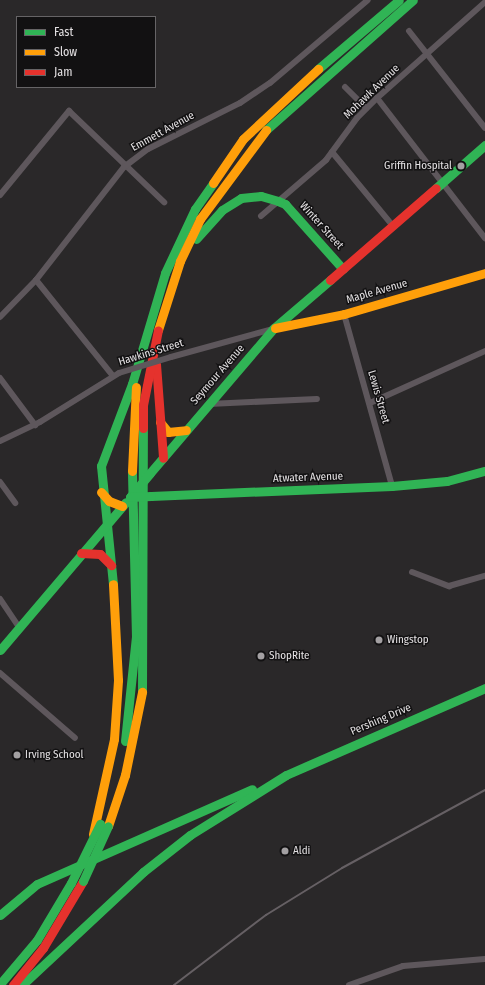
<!DOCTYPE html>
<html>
<head>
<meta charset="utf-8">
<style>
  body { margin:0 }
  #map { position:relative; width:485px; height:985px; overflow:hidden; background:#2a2829; font-family:"Fira Sans Condensed",sans-serif }
  div>[style] { position:absolute }
  [style*='--x'] { left:calc(var(--x)*1px); top:calc(var(--y)*1px); width:calc(var(--w)*1px); rotate:calc(var(--a)*1deg) }
  .street>* { height:6px; margin:-3px; padding:0 3px; transform-origin:3px; border-radius:3px; background:#5e575c }
  .fast>* { height:9px; margin:-4.5px; padding:0 4.5px; transform-origin:4.5px; border-radius:4.5px; background:#30b455 }
  .slow>* { height:9px; margin:-4.5px; padding:0 4.5px; transform-origin:4.5px; border-radius:4.5px; background:#ff9f0a }
  .jam>* { height:9px; margin:-4.5px; padding:0 4.5px; transform-origin:4.5px; border-radius:4.5px; background:#e5322d }
  .rail>* { height:2px; margin:-1px; padding:0 1px; transform-origin:1px; border-radius:1px; background:#666064 }
  .street-bridge>* { height:6px; margin:-3px; padding:0 3px; transform-origin:3px; border-radius:3px; background:#5e575c }
  .fast-bridge>* { height:9px; margin:-4.5px; padding:0 4.5px; transform-origin:4.5px; border-radius:4.5px; background:#30b455 }
  .dots>* { width:11px; height:11px; translate:-50% -50%; box-sizing:border-box; border:2px solid #121112; border-radius:50% }
  span { translate:-50% -50%; white-space:nowrap; text-align:center; line-height:1.15; -webkit-text-stroke:3px #121112; paint-order:stroke }
  .street-label { font-size:11px; color:#e4e1e3 }
  .poi-label { font-size:11px; color:#e4e1e3 }
  .right { translate:-100% -50%; text-align:right }
  .left { translate:0 -50%; text-align:left }
  .legend { position:absolute; left:16px; top:16px; width:140px; height:72px; box-sizing:border-box; background:#121112; border:1px solid #666466; margin:0; padding:5px 7px; list-style:none; font-size:12px; color:#e4e1e3 }
  .legend li { display:flex; align-items:center; gap:8px; height:20px }
  .legend b { width:20px; border:1px solid #666466 }
</style>
</head>
<body>
<div id="map">
  <div class="street">
    <div style="--x:409;--y:31;--w:123;--a:51.9"></div>
    <div style="--x:345;--y:87;--w:30;--a:45"></div>
    <div style="--x:377;--y:98;--w:177;--a:52.4"></div>
    <div style="--x:332;--y:152;--w:96;--a:50.5"></div>
    <div style="--x:0;--y:195;--w:109;--a:-50.6"></div>
    <div style="--x:69;--y:111;--w:132;--a:43.8"></div>
    <div style="--x:261;--y:216;--w:86;--a:-40.7"></div>
    <div style="--x:326;--y:160;--w:52;--a:-53.6"></div>
    <div style="--x:357;--y:118;--w:28;--a:-45"></div>
    <div style="--x:377;--y:98;--w:144;--a:-41.6"></div>
    <div style="--x:36;--y:280;--w:123;--a:51.3"></div>
    <div style="--x:344;--y:314;--w:179;--a:74.4"></div>
    <div style="--x:0;--y:317;--w:52;--a:-45.8"></div>
    <div style="--x:36;--y:280;--w:143;--a:-52.1"></div>
    <div style="--x:124;--y:167;--w:30;--a:-37"></div>
    <div style="--x:148;--y:149;--w:103;--a:-26.6"></div>
    <div style="--x:240;--y:103;--w:36;--a:-34"></div>
    <div style="--x:270;--y:83;--w:128;--a:-40.3"></div>
    <div style="--x:171;--y:357;--w:106;--a:-15.4"></div>
    <div style="--x:0;--y:378;--w:59;--a:53.3"></div>
    <div style="--x:370;--y:403;--w:126;--a:-24.3"></div>
    <div style="--x:209;--y:404;--w:108;--a:-2.7"></div>
    <div style="--x:0;--y:441;--w:44;--a:-25.4"></div>
    <div style="--x:40;--y:422;--w:93;--a:-31.8"></div>
    <div style="--x:0;--y:482;--w:26;--a:54"></div>
    <div style="--x:412;--y:572;--w:40;--a:21"></div>
    <div style="--x:449;--y:586;--w:37;--a:-16"></div>
    <div style="--x:0;--y:599;--w:34;--a:56"></div>
    <div style="--x:0;--y:673;--w:99;--a:40.9"></div>
    <div style="--x:349;--y:985;--w:57;--a:-19.4"></div>
    <div style="--x:403;--y:966;--w:82;--a:-4.9"></div>
  </div>
  <div class="fast">
    <div style="--x:318;--y:69;--w:106;--a:-40.4"></div>
    <div style="--x:266;--y:130;--w:196;--a:-41.5"></div>
    <div style="--x:436;--y:188;--w:65;--a:-41.3"></div>
    <div style="--x:278;--y:201;--w:8;--a:23"></div>
    <div style="--x:285;--y:204;--w:87;--a:48.3"></div>
    <div style="--x:196;--y:239;--w:39;--a:-48"></div>
    <div style="--x:222;--y:210;--w:22;--a:-32"></div>
    <div style="--x:241;--y:198;--w:20;--a:-6"></div>
    <div style="--x:261;--y:196;--w:18;--a:16"></div>
    <div style="--x:150;--y:473;--w:191;--a:-49.5"></div>
    <div style="--x:274;--y:328;--w:74;--a:-40.6"></div>
    <div style="--x:151;--y:496;--w:241;--a:-2.4"></div>
    <div style="--x:392;--y:486;--w:55;--a:-5.2"></div>
    <div style="--x:447;--y:481;--w:39;--a:-15"></div>
    <div style="--x:113;--y:584;--w:119;--a:-95.8"></div>
    <div style="--x:101;--y:466;--w:88;--a:-69.3"></div>
    <div style="--x:132;--y:384;--w:116;--a:-73.4"></div>
    <div style="--x:165;--y:273;--w:71;--a:-64.9"></div>
    <div style="--x:195;--y:209;--w:32;--a:-55"></div>
    <div style="--x:0;--y:650;--w:194;--a:-49.6"></div>
    <div style="--x:142;--y:692;--w:264;--a:-89.8"></div>
    <div style="--x:125;--y:741;--w:105;--a:-84"></div>
    <div style="--x:136;--y:637;--w:166;--a:-91.4"></div>
    <div style="--x:286;--y:775;--w:217;--a:-23.6"></div>
    <div style="--x:0;--y:915;--w:48;--a:-40"></div>
    <div style="--x:37;--y:884;--w:235;--a:-23.8"></div>
    <div style="--x:0;--y:984;--w:57;--a:-49.9"></div>
    <div style="--x:37;--y:940;--w:66;--a:-59.2"></div>
    <div style="--x:22;--y:985;--w:166;--a:-43"></div>
    <div style="--x:143;--y:872;--w:60;--a:-38.2"></div>
    <div style="--x:190;--y:835;--w:113;--a:-32"></div>
  </div>
  <div class="slow">
    <div style="--x:213;--y:183;--w:53;--a:-55.7"></div>
    <div style="--x:243;--y:139;--w:103;--a:-43"></div>
    <div style="--x:275;--y:328;--w:70;--a:-11.5"></div>
    <div style="--x:344;--y:314;--w:147;--a:-16.2"></div>
    <div style="--x:158;--y:330;--w:72;--a:-72.3"></div>
    <div style="--x:180;--y:261;--w:47;--a:-64.5"></div>
    <div style="--x:200;--y:219;--w:111;--a:-53.4"></div>
    <div style="--x:160;--y:422;--w:13;--a:51"></div>
    <div style="--x:168;--y:432;--w:18;--a:-6"></div>
    <div style="--x:132;--y:471;--w:84;--a:-87.3"></div>
    <div style="--x:101;--y:492;--w:12;--a:48"></div>
    <div style="--x:109;--y:501;--w:14;--a:21"></div>
    <div style="--x:108;--y:826;--w:54;--a:-71.6"></div>
    <div style="--x:125;--y:775;--w:85;--a:-78.4"></div>
    <div style="--x:93;--y:834;--w:97;--a:-77.5"></div>
    <div style="--x:114;--y:739;--w:59;--a:-86.1"></div>
    <div style="--x:118;--y:680;--w:96;--a:-93"></div>
  </div>
  <div class="jam">
    <div style="--x:330;--y:280;--w:140;--a:-41"></div>
    <div style="--x:156;--y:364;--w:94;--a:85.7"></div>
    <div style="--x:143;--y:428;--w:23;--a:-90"></div>
    <div style="--x:143;--y:405;--w:76;--a:-78.7"></div>
    <div style="--x:81;--y:553;--w:19;--a:3"></div>
    <div style="--x:100;--y:554;--w:16;--a:45"></div>
    <div style="--x:13;--y:985;--w:48;--a:-51"></div>
    <div style="--x:43;--y:948;--w:78;--a:-59.2"></div>
  </div>
  <div class="rail">
    <div style="--x:174;--y:985;--w:116;--a:-37.3"></div>
    <div style="--x:266;--y:915;--w:89;--a:-31.7"></div>
    <div style="--x:342;--y:868;--w:163;--a:-28.6"></div>
  </div>
  <div class="street-bridge">
    <div style="--x:119;--y:373;--w:54;--a:-17.1"></div>
  </div>
  <div class="fast-bridge">
    <div style="--x:130;--y:497;--w:31;--a:-50"></div>
    <div style="--x:130;--y:497;--w:21;--a:-3"></div>
    <div style="--x:83;--y:881;--w:60;--a:-65.6"></div>
    <div style="--x:71;--y:883;--w:66;--a:-63.8"></div>
  </div>
  <div class="dots">
    <div style="left:461px;top:166px;background:#a3a0a2"></div>
    <div style="left:379px;top:640px;background:#a3a0a2"></div>
    <div style="left:261px;top:656px;background:#a3a0a2"></div>
    <div style="left:17px;top:755px;background:#a3a0a2"></div>
    <div style="left:285px;top:851px;background:#a3a0a2"></div>
  </div>
  <div class="street-label">
    <span style="left:372px;top:92px;rotate:-44deg">Mohawk Avenue</span>
    <span style="left:163px;top:132px;rotate:-29deg">Emmett Avenue</span>
    <span style="left:321px;top:226px;rotate:48deg">Winter Street</span>
    <span style="left:377px;top:292px;rotate:-16deg">Maple Avenue</span>
    <span style="left:151px;top:353px;rotate:-17deg">Hawkins Street</span>
    <span style="left:218px;top:375px;rotate:-49deg">Seymour Avenue</span>
    <span style="left:378px;top:397px;rotate:74deg">Lewis Street</span>
    <span style="left:308px;top:478px;rotate:-2deg">Atwater Avenue</span>
    <span style="left:381px;top:720px;rotate:-23deg">Pershing Drive</span>
  </div>
  <div class="poi-label">
    <span class="right" style="left:452px;top:166px">Griffin Hospital</span>
    <span class="left" style="left:387px;top:640px">Wingstop</span>
    <span class="left" style="left:269px;top:656px">ShopRite</span>
    <span class="left" style="left:25px;top:755px">Irving School</span>
    <span class="left" style="left:293px;top:851px">Aldi</span>
  </div>
  <ul class="legend">
  <li><b style="height:5px;background:#30b455"></b>Fast</li>
  <li><b style="height:5px;background:#ff9f0a"></b>Slow</li>
  <li><b style="height:5px;background:#e5322d"></b>Jam</li>
  </ul>
</div>
</body>
</html>
